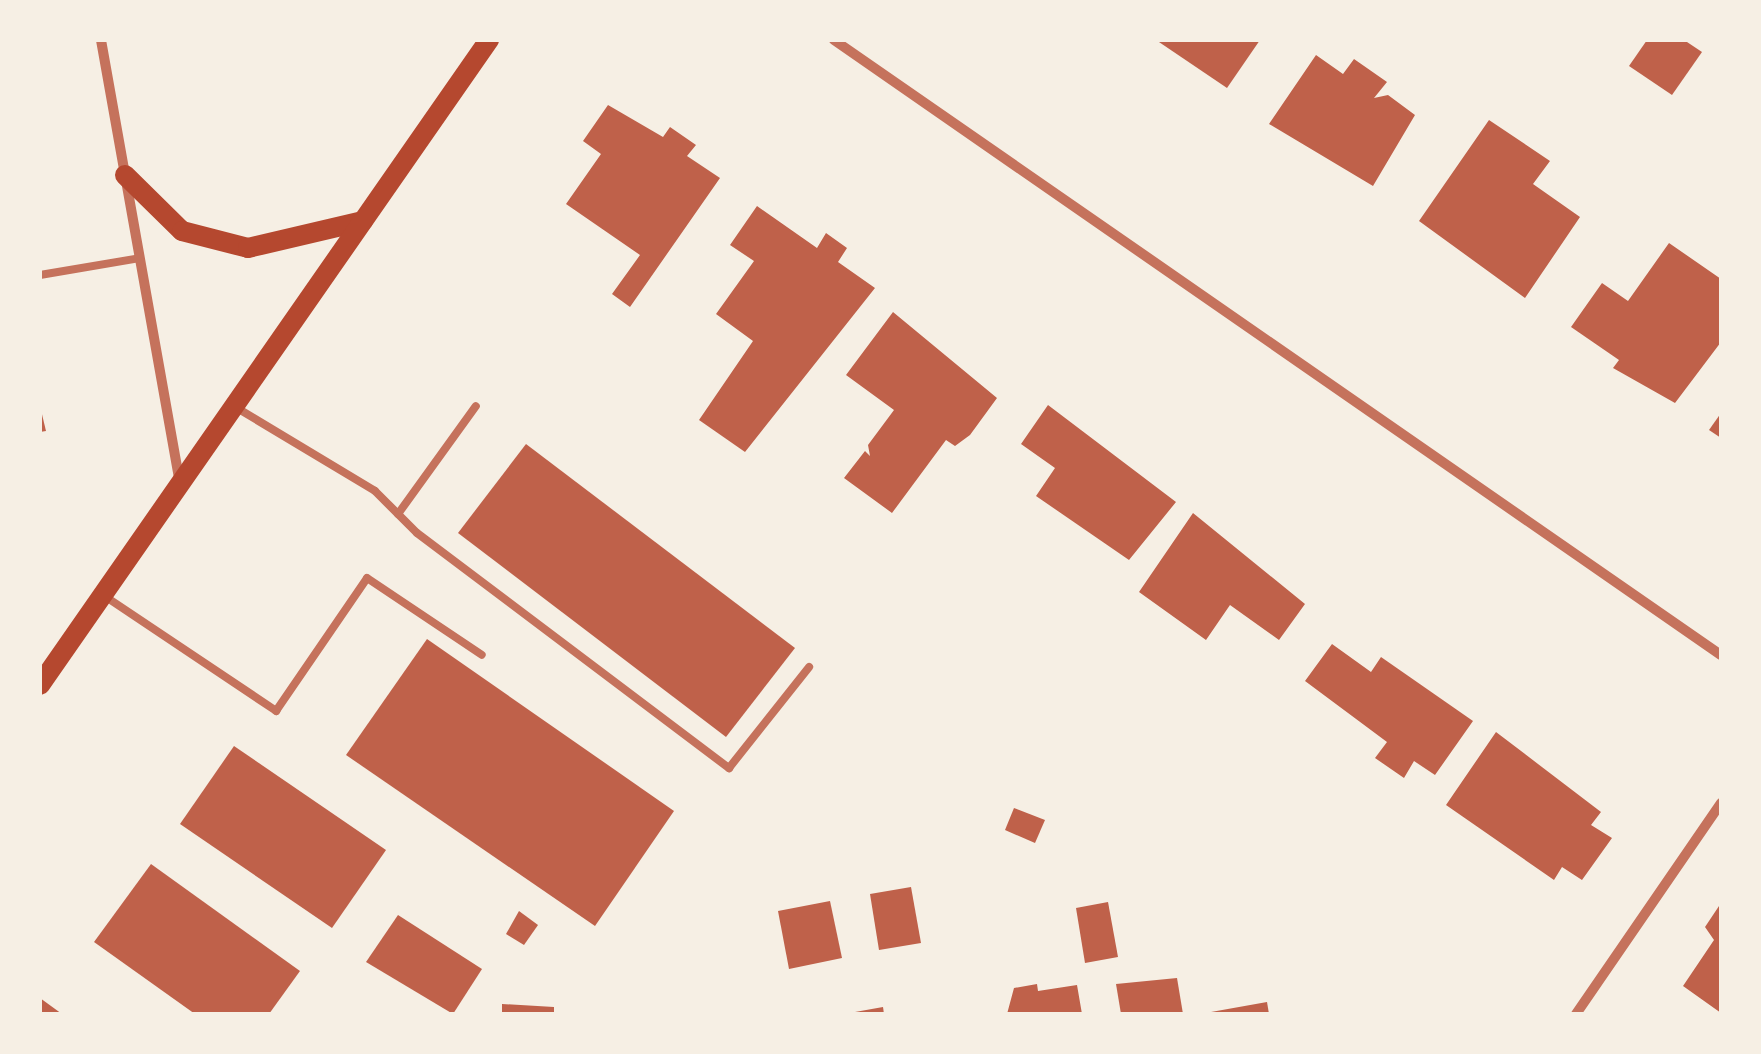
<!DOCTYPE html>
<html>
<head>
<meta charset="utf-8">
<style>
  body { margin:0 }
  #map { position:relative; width:1761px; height:1054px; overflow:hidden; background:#f6efe4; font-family:Inter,sans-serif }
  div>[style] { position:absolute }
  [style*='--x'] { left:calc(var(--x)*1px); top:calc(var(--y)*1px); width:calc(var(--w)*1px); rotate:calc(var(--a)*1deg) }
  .building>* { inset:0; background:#bf614a }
  .service>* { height:8px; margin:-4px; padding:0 4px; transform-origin:4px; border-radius:4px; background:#c5725c }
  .minor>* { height:10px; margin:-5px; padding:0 5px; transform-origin:5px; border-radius:5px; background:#c5725c }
  .secondary>* { height:20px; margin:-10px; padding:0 10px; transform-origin:10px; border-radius:10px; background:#b5482f }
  span { translate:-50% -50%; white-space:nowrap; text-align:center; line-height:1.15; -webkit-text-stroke:9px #f6efe4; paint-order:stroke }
  .frame { position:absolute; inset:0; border:42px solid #f6efe4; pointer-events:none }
</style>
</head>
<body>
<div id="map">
  <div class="building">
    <div style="clip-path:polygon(1156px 40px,1260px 40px,1227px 88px)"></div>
    <div style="clip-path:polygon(1647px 40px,1684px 40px,1702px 52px,1672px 95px,1629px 66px)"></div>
    <div style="clip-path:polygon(1316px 55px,1343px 74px,1354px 59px,1387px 82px,1374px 98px,1388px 95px,1415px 115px,1373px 186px,1269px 124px)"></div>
    <div style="clip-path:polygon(608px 105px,663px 137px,670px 127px,696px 145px,687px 156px,720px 178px,630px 307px,612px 294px,640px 255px,566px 204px,601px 154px,583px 141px)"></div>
    <div style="clip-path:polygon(1489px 120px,1550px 161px,1533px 184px,1580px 217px,1525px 298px,1419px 221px)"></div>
    <div style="clip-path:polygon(757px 206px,817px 248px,826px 233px,847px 248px,838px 262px,875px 288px,745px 452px,699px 420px,753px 341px,716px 314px,754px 261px,730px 245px)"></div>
    <div style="clip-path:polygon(1669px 243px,1721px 279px,1721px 342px,1675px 403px,1613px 368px,1619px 360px,1571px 327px,1602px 283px,1628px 301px)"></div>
    <div style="clip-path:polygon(893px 312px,997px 398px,970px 435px,955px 446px,946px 440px,892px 513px,844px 478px,865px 451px,870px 456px,868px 445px,894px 410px,846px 375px)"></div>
    <div style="clip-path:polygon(1048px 405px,1176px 502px,1129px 560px,1036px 496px,1055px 468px,1021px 444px)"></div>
    <div style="clip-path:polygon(40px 406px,46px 431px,40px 432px)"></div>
    <div style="clip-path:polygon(1721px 413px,1721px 438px,1709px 430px)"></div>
    <div style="clip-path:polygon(526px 444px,795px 648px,726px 737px,458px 533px)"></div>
    <div style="clip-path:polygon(1193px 513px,1305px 604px,1279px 640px,1230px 605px,1206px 640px,1139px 592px)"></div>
    <div style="clip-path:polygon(427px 639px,674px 811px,595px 926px,346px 755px)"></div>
    <div style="clip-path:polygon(1332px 644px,1371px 672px,1381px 657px,1473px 721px,1435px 775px,1414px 761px,1404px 778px,1375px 758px,1387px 742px,1305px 681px)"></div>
    <div style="clip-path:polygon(1496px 732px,1601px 812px,1591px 825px,1612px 838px,1582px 880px,1562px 867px,1554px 880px,1446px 805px)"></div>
    <div style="clip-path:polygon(234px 746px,386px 850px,332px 928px,180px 824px)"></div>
    <div style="clip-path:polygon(1014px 808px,1045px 820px,1035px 843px,1005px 830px)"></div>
    <div style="clip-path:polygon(151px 864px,300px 971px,269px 1014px,195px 1014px,94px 942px)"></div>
    <div style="clip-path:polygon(911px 887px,921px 943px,879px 950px,870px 894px)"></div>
    <div style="clip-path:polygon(830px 901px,842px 958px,789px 969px,778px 911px)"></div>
    <div style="clip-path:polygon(1108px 902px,1118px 957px,1085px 963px,1076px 908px)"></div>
    <div style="clip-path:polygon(1721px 903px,1721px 1013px,1683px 986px,1714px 940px,1705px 927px)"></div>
    <div style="clip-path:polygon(519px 911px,538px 925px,524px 945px,506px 934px)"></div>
    <div style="clip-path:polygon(398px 915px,482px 969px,453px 1014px,366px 962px)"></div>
    <div style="clip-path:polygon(1177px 978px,1183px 1014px,1121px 1014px,1116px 984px)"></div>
    <div style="clip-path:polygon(1037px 984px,1038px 991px,1077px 985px,1082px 1014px,1007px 1014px,1014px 988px)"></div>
    <div style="clip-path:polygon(40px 998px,62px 1014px,40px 1014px)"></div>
    <div style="clip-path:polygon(1267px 1002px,1269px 1014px,1211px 1014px,1211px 1012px)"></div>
    <div style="clip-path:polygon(502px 1004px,554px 1007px,554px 1014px,502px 1014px)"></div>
    <div style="clip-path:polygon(883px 1007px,884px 1014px,855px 1014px,855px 1012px)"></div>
  </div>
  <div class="service">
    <div style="--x:40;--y:275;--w:101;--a:-9.6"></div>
    <div style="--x:237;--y:408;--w:161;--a:31"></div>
    <div style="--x:375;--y:491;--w:59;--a:45"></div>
    <div style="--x:417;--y:533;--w:391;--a:37"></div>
    <div style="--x:729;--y:768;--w:129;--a:-51.6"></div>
    <div style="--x:398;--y:514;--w:133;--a:-54.2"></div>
    <div style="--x:106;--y:597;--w:205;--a:33.8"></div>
    <div style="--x:276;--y:711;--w:161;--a:-55.6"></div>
    <div style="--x:367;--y:578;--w:138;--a:33.8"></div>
  </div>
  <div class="minor">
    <div style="--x:101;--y:40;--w:449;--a:79.9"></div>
    <div style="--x:834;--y:40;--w:1079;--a:34.74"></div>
    <div style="--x:1576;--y:1014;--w:256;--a:-55.5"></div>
  </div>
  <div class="secondary">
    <div style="--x:125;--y:175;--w:80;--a:44.5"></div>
    <div style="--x:182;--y:231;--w:68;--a:14.4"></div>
    <div style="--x:248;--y:248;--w:118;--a:-13.2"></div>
    <div style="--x:40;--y:685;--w:786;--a:-55.16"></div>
  </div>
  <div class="frame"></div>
</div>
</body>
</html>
